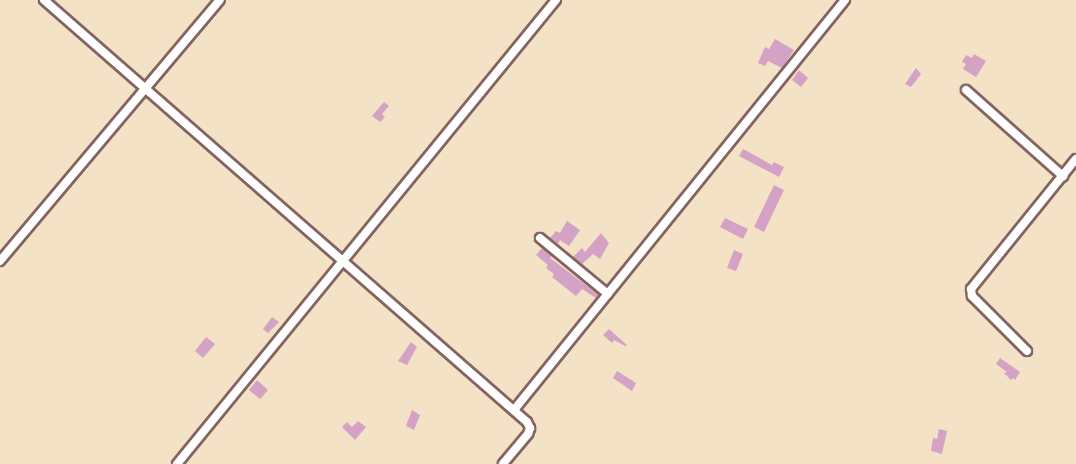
<!DOCTYPE html>
<html>
<head>
<meta charset="utf-8">
<style>
  body { margin:0 }
  #map { position:relative; width:1076px; height:464px; overflow:hidden; background:#f3e2c6; font-family:Dekko,sans-serif }
  div>[style] { position:absolute }
  [style*='--x'] { left:calc(var(--x)*1px); top:calc(var(--y)*1px); width:calc(var(--w)*1px); rotate:calc(var(--a)*1deg) }
  .building>* { inset:0; background:#d4a2c4 }
  .roads { filter:drop-shadow(2px 0 #856361) drop-shadow(-2px 0 #856361) drop-shadow(0 2px #856361) drop-shadow(0 -2px #856361) }
  .street>* { height:8px; margin:-4px; padding:0 4px; transform-origin:4px; border-radius:4px; background:#fff }
  span { translate:-50% -50%; white-space:nowrap; text-align:center; line-height:1.15; -webkit-text-stroke:4.5px #fff; paint-order:stroke }
</style>
</head>
<body>
<div id="map">
  <div class="building">
    <div style="clip-path:polygon(775px 39px,794px 50px,782px 68px,768px 61px,765px 66px,758px 63px,765px 47px,769px 49px)"></div>
    <div style="clip-path:polygon(974px 54px,986px 61px,976px 77px,963px 69px,966px 64px,962px 62px,966px 55px,972px 58px)"></div>
    <div style="clip-path:polygon(916px 68px,921px 74px,911px 87px,905px 84px)"></div>
    <div style="clip-path:polygon(799px 70px,808px 78px,801px 87px,792px 80px)"></div>
    <div style="clip-path:polygon(384px 102px,389px 106px,382px 114px,385px 117px,380px 122px,372px 116px)"></div>
    <div style="clip-path:polygon(743px 149px,772px 165px,774px 162px,784px 167px,779px 177px,739px 156px)"></div>
    <div style="clip-path:polygon(774px 185px,784px 190px,764px 232px,754px 227px)"></div>
    <div style="clip-path:polygon(725px 218px,748px 229px,743px 239px,720px 227px)"></div>
    <div style="clip-path:polygon(567px 221px,580px 230px,569px 246px,560px 240px,558px 244px,550px 238px,556px 231px,560px 233px)"></div>
    <div style="clip-path:polygon(601px 233px,609px 243px,600px 259px,593px 254px,582px 264px,573px 257px,582px 248px,585px 252px)"></div>
    <div style="clip-path:polygon(542px 248px,552px 256px,550px 258px,599px 295px,596px 298px,582px 289px,576px 296px,552px 277px,554px 274px,546px 268px,548px 265px,536px 255px)"></div>
    <div style="clip-path:polygon(734px 250px,743px 254px,736px 271px,727px 268px)"></div>
    <div style="clip-path:polygon(272px 317px,279px 322px,268px 333px,263px 329px)"></div>
    <div style="clip-path:polygon(609px 329px,627px 345px,625px 346px,614px 340px,612px 343px,603px 335px)"></div>
    <div style="clip-path:polygon(206px 337px,215px 344px,203px 358px,195px 351px)"></div>
    <div style="clip-path:polygon(411px 342px,417px 347px,407px 365px,398px 361px)"></div>
    <div style="clip-path:polygon(1000px 358px,1020px 372px,1015px 380px,1013px 378px,1011px 380px,1004px 373px,1007px 372px,996px 364px)"></div>
    <div style="clip-path:polygon(617px 371px,636px 383px,632px 391px,613px 378px)"></div>
    <div style="clip-path:polygon(257px 380px,268px 390px,260px 399px,249px 390px)"></div>
    <div style="clip-path:polygon(412px 410px,420px 415px,414px 430px,406px 426px)"></div>
    <div style="clip-path:polygon(358px 421px,366px 427px,355px 440px,342px 427px,347px 422px,352px 427px)"></div>
    <div style="clip-path:polygon(939px 429px,947px 431px,942px 454px,931px 451px,933px 438px,937px 439px)"></div>
  </div>
  <div class="roads">
    <div class="street">
      <div style="--x:44;--y:0;--w:641;--a:41.14"></div>
      <div style="--x:527;--y:422;--w:7;--a:63"></div>
      <div style="--x:530;--y:428;--w:6;--a:108"></div>
      <div style="--x:528;--y:434;--w:39;--a:130"></div>
      <div style="--x:966;--y:90;--w:130;--a:41.6"></div>
      <div style="--x:540;--y:238;--w:88;--a:39.5"></div>
      <div style="--x:0;--y:261;--w:341;--a:-49.9"></div>
      <div style="--x:1027;--y:351;--w:78;--a:-135"></div>
      <div style="--x:972;--y:296;--w:7;--a:-98"></div>
      <div style="--x:971;--y:289;--w:167;--a:-51.1"></div>
      <div style="--x:514;--y:410;--w:527;--a:-51.09"></div>
      <div style="--x:177;--y:464;--w:599;--a:-50.76"></div>
    </div>
  </div>
</div>
</body>
</html>
